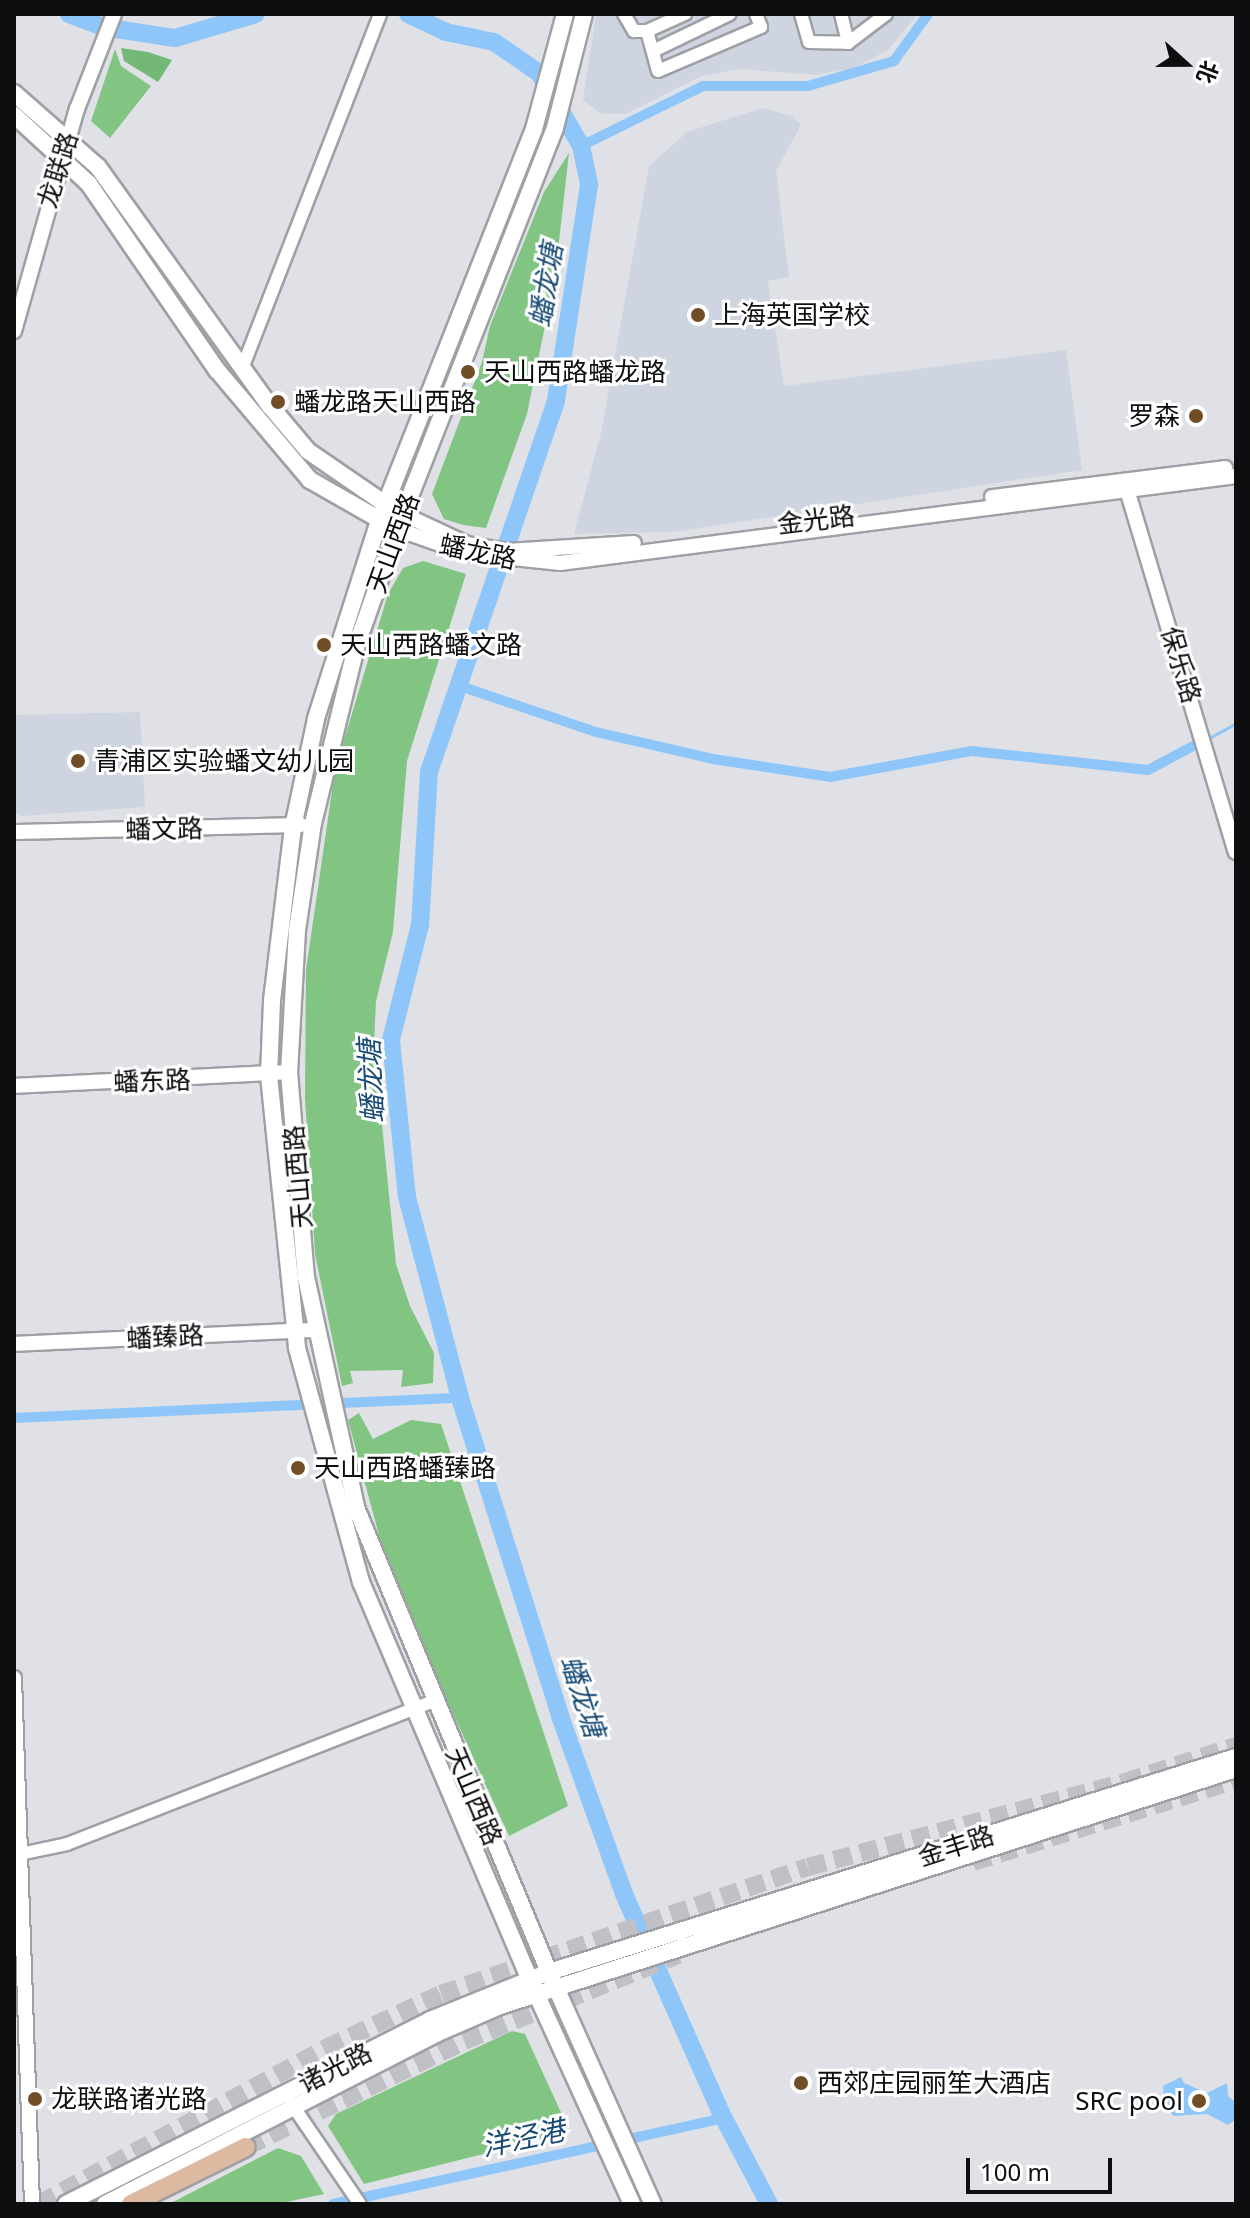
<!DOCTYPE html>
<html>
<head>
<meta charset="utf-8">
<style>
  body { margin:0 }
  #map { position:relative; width:1250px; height:2218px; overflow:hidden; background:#dfe1e6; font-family:"Noto Sans","Noto Sans SC",sans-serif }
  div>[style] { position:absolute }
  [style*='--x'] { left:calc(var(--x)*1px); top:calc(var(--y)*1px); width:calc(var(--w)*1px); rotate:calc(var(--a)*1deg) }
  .built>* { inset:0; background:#cfd5e0 }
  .green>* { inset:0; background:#82c583 }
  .forest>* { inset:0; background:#74b876 }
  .water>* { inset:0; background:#8ec6f9 }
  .stream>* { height:3px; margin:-1.5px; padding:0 1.5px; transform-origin:1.5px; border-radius:1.5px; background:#8ec6f9 }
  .canal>* { height:10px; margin:-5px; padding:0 5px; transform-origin:5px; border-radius:5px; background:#8ec6f9 }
  .river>* { height:18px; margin:-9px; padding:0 9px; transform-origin:9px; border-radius:9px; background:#8ec6f9 }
  .primary-tunnel>* { height:18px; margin-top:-9px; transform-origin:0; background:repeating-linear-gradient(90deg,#c0c1c6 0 18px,transparent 0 27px) }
  .roads { filter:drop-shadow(2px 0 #9ea0a5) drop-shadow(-2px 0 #9ea0a5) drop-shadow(0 2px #9ea0a5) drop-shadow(0 -2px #9ea0a5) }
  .minor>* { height:12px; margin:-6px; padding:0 6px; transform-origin:6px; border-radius:6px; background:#fff }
  .tertiary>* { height:14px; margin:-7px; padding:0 7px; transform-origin:7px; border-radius:7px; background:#fff }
  .secondary>* { height:16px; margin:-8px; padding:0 8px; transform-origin:8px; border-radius:8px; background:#fff }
  .primary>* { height:18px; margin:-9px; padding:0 9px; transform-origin:9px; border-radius:9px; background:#deb9a2 }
  .dots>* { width:22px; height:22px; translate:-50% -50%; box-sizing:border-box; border:4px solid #fff; border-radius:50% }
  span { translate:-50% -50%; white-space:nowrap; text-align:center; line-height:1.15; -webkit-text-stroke:6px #fff; paint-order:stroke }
  .street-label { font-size:26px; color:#0d0e0f }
  .poi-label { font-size:26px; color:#0d0e0f }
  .left { translate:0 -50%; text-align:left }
  .right { translate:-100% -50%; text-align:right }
  .water-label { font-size:28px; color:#184b75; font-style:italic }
  .frame { position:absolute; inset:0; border:16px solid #0d0e0f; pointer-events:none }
  .north { position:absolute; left:1146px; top:24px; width:80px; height:80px; -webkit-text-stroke:6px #fff; paint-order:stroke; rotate:111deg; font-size:22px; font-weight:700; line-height:32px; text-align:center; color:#0d0e0f }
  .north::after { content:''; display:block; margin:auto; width:28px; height:36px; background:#0d0e0f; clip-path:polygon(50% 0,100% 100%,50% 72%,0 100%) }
  .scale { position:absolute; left:966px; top:2158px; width:146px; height:36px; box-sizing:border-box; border:4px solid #0d0e0f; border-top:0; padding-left:10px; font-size:24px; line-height:28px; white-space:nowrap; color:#0d0e0f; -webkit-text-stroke:6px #fff; paint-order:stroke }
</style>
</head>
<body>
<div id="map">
  <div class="built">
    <div style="clip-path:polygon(596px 14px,918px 14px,888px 50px,854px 68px,816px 75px,740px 69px,702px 76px,626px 114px,601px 114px,583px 100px)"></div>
    <div style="clip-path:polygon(762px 108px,792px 116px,801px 125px,776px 171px,789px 277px,768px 281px,784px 386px,1066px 350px,1082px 470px,673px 532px,574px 534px,601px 433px,649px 166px,687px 132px)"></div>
    <div style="clip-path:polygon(140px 712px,145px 807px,22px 816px,14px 812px,14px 715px)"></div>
  </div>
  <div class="green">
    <div style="clip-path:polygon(115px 49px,121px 66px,151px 86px,110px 138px,91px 121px)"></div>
    <div style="clip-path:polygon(569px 153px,555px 277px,527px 414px,486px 528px,463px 525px,444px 519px,432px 494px,482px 362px,490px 326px,544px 192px)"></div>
    <div style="clip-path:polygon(423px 561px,466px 574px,407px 761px,393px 932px,376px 1001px,374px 1045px,396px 1264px,410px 1306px,434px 1353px,433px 1383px,401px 1387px,403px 1370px,350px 1371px,353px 1383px,342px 1386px,315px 1254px,305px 1098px,306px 970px,335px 770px,388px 594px,403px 568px)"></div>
    <div style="clip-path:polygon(359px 1413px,373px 1439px,411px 1420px,441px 1424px,568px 1806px,509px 1836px,403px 1604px,380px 1539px,348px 1420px)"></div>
    <div style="clip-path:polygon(512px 2031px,525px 2034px,570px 2132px,364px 2184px,328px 2126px,336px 2114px)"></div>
    <div style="clip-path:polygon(278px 2148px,301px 2156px,324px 2194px,277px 2204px,169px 2204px)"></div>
  </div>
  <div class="forest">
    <div style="clip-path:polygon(121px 48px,148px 52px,172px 60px,158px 82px,124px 61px)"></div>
  </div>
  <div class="water">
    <div style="clip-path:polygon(1181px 2077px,1184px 2083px,1207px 2093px,1227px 2083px,1228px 2096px,1236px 2103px,1236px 2119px,1228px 2125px,1207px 2114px,1174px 2116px,1165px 2108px,1163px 2086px)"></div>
  </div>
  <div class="stream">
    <div style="--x:1211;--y:737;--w:29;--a:-29"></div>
  </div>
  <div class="canal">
    <div style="--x:581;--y:146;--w:136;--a:-26.2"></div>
    <div style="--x:703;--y:86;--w:105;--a:0"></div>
    <div style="--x:808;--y:86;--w:90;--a:-16.2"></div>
    <div style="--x:894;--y:61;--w:58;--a:-54.1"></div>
    <div style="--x:457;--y:685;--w:147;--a:18.7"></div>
    <div style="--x:596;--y:732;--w:120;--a:13"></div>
    <div style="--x:713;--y:759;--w:118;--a:8.7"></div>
    <div style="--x:830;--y:777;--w:143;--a:-10.4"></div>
    <div style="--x:971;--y:751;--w:178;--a:6.1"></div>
    <div style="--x:1148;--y:770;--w:53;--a:-28"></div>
    <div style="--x:14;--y:1418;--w:446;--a:-2.6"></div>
    <div style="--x:333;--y:2204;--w:400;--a:-12.4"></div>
  </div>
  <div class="river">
    <div style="--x:69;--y:14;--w:36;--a:21"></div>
    <div style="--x:103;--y:27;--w:73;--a:8.7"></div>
    <div style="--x:175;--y:38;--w:84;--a:-16.5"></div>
    <div style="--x:408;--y:14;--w:42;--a:25.3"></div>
    <div style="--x:446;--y:32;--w:49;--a:11.8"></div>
    <div style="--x:494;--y:42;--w:55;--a:34.6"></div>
    <div style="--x:539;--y:73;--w:84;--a:60.1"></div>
    <div style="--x:581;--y:146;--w:40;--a:78"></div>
    <div style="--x:589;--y:185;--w:219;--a:98.7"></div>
    <div style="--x:556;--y:401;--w:391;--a:108.9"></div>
    <div style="--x:429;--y:771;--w:154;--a:93.3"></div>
    <div style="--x:420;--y:925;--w:119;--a:104.2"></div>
    <div style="--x:391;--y:1040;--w:158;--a:84.2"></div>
    <div style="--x:407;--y:1197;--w:208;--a:75.2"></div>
    <div style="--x:460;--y:1398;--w:333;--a:72.5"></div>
    <div style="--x:560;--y:1716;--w:189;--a:70.2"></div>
    <div style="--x:624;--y:1894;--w:237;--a:66.1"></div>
    <div style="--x:720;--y:2111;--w:105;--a:62.2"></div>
  </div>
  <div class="primary-tunnel">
    <div style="--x:973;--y:1862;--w:275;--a:-17.3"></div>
    <div style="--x:246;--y:2147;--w:242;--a:-25.9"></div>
    <div style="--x:464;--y:2041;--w:231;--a:-21.9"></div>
    <div style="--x:39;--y:2204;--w:327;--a:-28.5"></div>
    <div style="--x:326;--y:2048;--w:127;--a:-25.2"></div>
    <div style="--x:441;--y:1994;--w:388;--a:-19.1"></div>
    <div style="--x:808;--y:1867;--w:328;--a:-15"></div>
    <div style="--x:1125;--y:1782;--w:117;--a:-18"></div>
  </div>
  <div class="roads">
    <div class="minor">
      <div style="--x:624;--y:14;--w:20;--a:60"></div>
      <div style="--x:634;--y:31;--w:13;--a:0"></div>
      <div style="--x:647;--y:31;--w:42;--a:-24.1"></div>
      <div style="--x:801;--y:14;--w:29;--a:74"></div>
      <div style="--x:809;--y:42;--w:39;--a:1"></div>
      <div style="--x:848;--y:43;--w:48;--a:-37.3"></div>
      <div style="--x:841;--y:14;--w:30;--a:76"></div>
      <div style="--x:647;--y:31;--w:41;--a:74.6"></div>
      <div style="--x:658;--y:71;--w:112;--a:-23.1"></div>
      <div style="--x:761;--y:27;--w:14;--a:-111"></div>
      <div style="--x:653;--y:51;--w:85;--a:-25.7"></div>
      <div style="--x:243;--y:366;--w:378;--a:-68.7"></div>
      <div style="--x:20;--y:1854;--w:48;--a:-12"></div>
      <div style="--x:67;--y:1844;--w:394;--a:-21.3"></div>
      <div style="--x:291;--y:2103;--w:122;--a:55.7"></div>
    </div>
    <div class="tertiary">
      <div style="--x:14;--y:331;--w:231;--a:-74.2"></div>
      <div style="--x:77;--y:109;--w:102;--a:-68.7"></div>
      <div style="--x:1125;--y:483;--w:385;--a:73.3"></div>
      <div style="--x:992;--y:497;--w:235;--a:-7.1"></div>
      <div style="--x:403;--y:514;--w:71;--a:25.1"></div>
      <div style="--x:467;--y:544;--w:41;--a:9.9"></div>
      <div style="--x:507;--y:551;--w:127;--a:-3.6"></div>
      <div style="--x:397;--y:529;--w:72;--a:19.4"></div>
      <div style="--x:465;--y:553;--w:96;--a:6"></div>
      <div style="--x:560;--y:563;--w:682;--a:-7.33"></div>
      <div style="--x:14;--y:832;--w:287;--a:-1.4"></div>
      <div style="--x:14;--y:1086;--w:275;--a:-2.9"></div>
      <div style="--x:14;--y:1344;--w:302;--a:-2.7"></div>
      <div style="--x:14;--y:1678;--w:526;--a:88.04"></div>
    </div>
    <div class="secondary">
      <div style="--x:565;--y:14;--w:119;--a:105.1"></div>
      <div style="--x:534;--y:129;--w:422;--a:111.6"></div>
      <div style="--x:379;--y:521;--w:208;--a:107.7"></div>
      <div style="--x:316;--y:719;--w:110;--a:102"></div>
      <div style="--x:293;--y:827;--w:175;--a:96.9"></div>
      <div style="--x:272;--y:1001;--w:75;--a:92.3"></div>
      <div style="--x:269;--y:1076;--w:273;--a:84.1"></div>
      <div style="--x:297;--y:1348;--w:243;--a:74.7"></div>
      <div style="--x:361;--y:1582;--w:432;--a:67"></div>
      <div style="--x:530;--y:1980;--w:246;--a:65.5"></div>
      <div style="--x:584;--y:14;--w:118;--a:104.3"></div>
      <div style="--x:555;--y:128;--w:415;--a:111.5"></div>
      <div style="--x:403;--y:514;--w:141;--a:109.5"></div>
      <div style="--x:356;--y:647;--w:181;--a:103.7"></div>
      <div style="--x:313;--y:823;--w:108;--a:98.5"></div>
      <div style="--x:297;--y:930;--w:142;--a:93.2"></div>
      <div style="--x:289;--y:1072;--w:206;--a:85.3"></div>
      <div style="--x:306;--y:1277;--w:239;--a:77.7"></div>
      <div style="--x:357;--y:1510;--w:500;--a:67.43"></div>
      <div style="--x:549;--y:1972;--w:254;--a:65.9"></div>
      <div style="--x:14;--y:93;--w:112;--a:41.4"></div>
      <div style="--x:98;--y:167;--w:294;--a:54.3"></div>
      <div style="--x:270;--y:406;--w:59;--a:49.8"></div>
      <div style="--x:308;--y:451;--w:104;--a:34.5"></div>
      <div style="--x:14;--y:115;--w:102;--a:42.6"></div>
      <div style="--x:89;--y:184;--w:226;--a:55.5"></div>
      <div style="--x:217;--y:370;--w:144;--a:49.8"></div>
      <div style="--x:310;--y:480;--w:91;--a:29.7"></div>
      <div style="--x:66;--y:2204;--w:408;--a:-26.8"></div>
      <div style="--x:430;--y:2020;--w:128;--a:-22"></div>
      <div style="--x:549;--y:1972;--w:720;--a:-17.38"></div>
      <div style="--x:105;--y:2204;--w:374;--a:-27.2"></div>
      <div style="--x:438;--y:2033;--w:68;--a:-23.5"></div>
      <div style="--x:500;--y:2006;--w:773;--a:-17.85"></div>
    </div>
    <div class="primary">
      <div style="--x:131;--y:2204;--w:128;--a:-26.4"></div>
    </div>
  </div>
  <div class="dots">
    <div style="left:698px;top:315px;background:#714e27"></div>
    <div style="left:468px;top:372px;background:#714e27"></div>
    <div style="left:278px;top:402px;background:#714e27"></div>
    <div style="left:1196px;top:416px;background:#714e27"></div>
    <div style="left:324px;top:645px;background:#714e27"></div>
    <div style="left:78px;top:761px;background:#714e27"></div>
    <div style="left:298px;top:1468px;background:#714e27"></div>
    <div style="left:801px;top:2083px;background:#714e27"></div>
    <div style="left:35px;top:2099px;background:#714e27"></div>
    <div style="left:1199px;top:2101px;background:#714e27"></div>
  </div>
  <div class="street-label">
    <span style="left:58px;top:170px;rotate:-73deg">龙联路</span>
    <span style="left:816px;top:520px;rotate:-7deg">金光路</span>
    <span style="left:393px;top:543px;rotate:-70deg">天山西路</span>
    <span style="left:478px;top:552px;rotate:12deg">蟠龙路</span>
    <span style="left:1181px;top:665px;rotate:73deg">保乐路</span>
    <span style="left:164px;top:829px;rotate:-1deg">蟠文路</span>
    <span style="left:152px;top:1081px;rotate:-2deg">蟠东路</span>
    <span style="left:298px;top:1177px;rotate:-95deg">天山西路</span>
    <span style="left:165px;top:1337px;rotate:-3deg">蟠臻路</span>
    <span style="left:474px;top:1796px;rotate:67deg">天山西路</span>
    <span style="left:956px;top:1846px;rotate:-18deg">金丰路</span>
    <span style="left:335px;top:2068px;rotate:-27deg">诸光路</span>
  </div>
  <div class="poi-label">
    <span class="left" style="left:714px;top:315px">上海英国学校</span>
    <span class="left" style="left:484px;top:372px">天山西路蟠龙路</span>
    <span class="left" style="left:294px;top:402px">蟠龙路天山西路</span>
    <span class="right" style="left:1180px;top:416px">罗森</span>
    <span class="left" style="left:340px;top:645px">天山西路蟠文路</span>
    <span class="left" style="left:94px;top:761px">青浦区实验蟠文幼儿园</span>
    <span class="left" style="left:314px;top:1468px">天山西路蟠臻路</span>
    <span class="left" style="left:817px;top:2083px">西郊庄园丽笙大酒店</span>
    <span class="left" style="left:51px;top:2099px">龙联路诸光路</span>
    <span class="right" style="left:1183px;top:2101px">SRC pool</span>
  </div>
  <div class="water-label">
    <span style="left:545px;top:285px;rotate:-81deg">蟠龙塘</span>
    <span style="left:370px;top:1081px;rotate:-93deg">蟠龙塘</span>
    <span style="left:584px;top:1696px;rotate:72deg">蟠龙塘</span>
    <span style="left:523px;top:2137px;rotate:-12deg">洋泾港</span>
  </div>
  <div class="frame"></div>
  <div class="north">北</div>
  <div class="scale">100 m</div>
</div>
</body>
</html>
